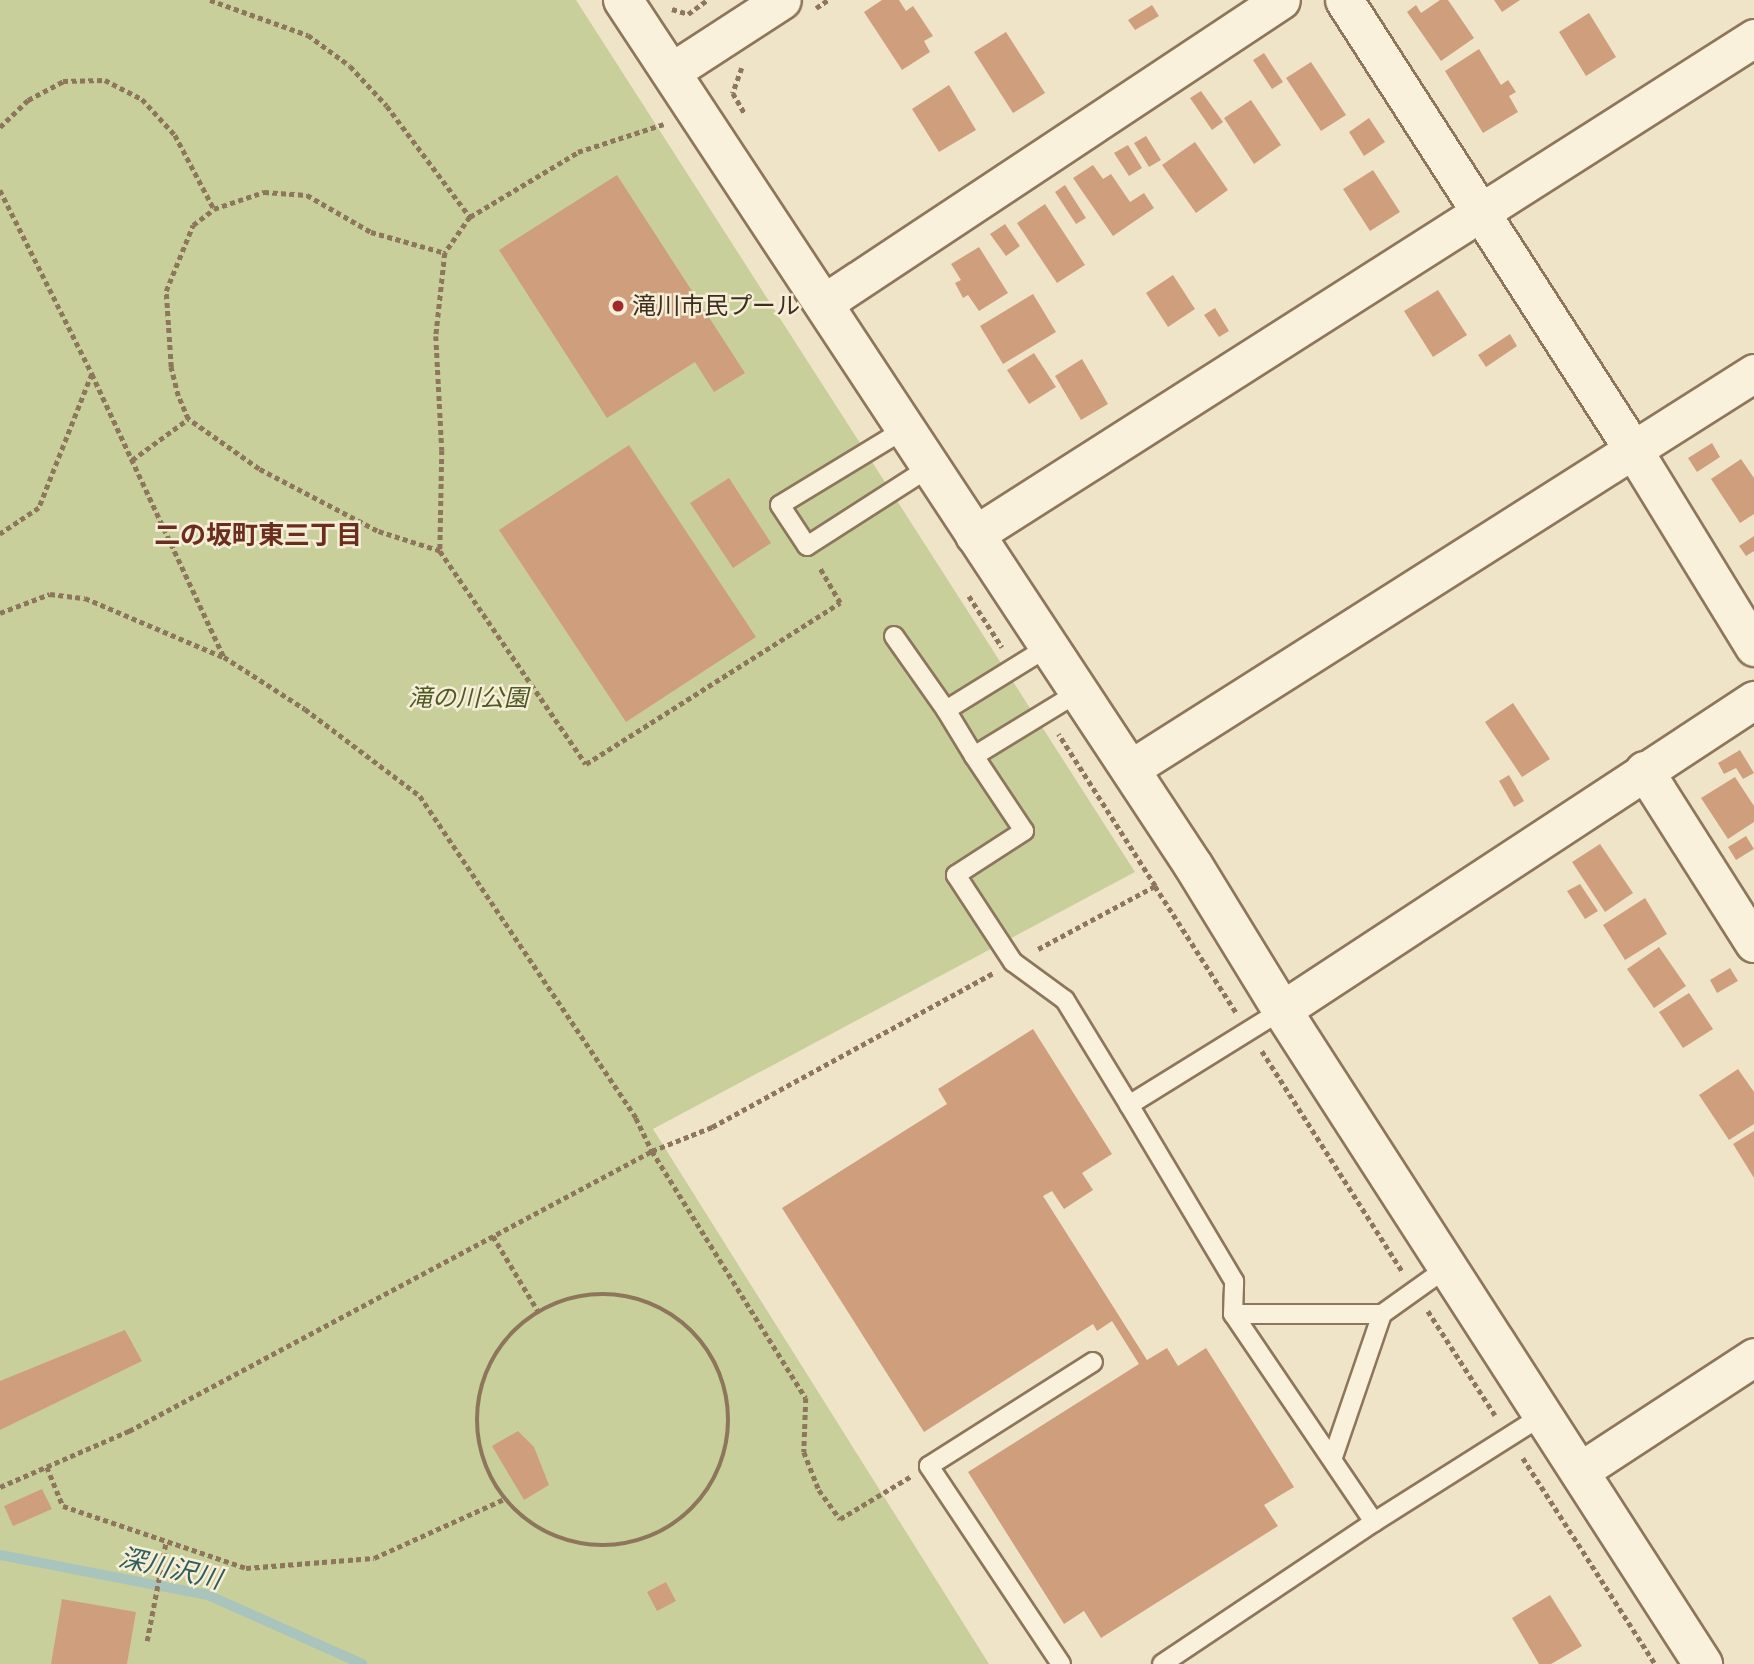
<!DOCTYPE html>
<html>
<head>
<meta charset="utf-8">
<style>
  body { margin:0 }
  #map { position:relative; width:1754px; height:1664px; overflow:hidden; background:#f0e4c8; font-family:"Source Serif 4","Noto Sans JP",serif }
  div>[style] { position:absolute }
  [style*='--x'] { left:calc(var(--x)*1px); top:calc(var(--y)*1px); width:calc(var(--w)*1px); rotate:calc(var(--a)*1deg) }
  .green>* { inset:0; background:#c9cf9b }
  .stream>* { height:10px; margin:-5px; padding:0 5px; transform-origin:5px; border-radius:5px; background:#a9c4bc }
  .building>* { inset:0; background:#cf9f7d }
  .path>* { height:4.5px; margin-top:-2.25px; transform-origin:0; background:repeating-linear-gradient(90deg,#8d765c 0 5px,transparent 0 8.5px) }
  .path>.ring { margin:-2.25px; padding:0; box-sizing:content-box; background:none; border:4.5px solid #8d765c; border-radius:50% }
  .roads { filter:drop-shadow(2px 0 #8d765c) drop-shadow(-2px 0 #8d765c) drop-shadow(0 2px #8d765c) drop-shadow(0 -2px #8d765c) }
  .service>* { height:18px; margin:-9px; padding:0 9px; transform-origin:9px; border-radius:9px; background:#faf1dc }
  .minor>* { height:37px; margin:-18.5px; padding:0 18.5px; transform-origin:18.5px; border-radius:18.5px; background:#faf1dc }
  .tertiary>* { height:38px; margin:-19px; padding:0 19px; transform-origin:19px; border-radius:19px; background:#faf1dc }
  .dots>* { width:19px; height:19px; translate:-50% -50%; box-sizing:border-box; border:4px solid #f7eed8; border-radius:50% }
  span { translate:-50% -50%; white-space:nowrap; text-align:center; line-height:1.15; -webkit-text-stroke:5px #f7eed8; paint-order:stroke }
  .poi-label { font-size:24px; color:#3d2e20 }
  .left { translate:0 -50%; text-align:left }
  .park-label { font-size:24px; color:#4d5a26; font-style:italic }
  .neighbourhood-label { font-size:26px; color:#6b2e1e; font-weight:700 }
  .water-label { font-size:26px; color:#2f5d5a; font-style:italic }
</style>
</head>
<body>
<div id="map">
  <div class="green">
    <div style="clip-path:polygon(0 0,576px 0,1135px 872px,653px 1129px,989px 1664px,0 1664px)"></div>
  </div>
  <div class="stream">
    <div style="--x:0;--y:1555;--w:212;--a:10.9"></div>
    <div style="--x:208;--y:1595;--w:169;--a:24.1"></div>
  </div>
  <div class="building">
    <div style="clip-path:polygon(882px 0,899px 0,906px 11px,913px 6px,933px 36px,924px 41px,930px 52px,902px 70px,864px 12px)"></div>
    <div style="clip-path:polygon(1440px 0,1448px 0,1474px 38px,1441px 61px,1407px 12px,1416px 5px,1421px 13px)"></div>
    <div style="clip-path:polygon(1494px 0,1520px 0,1502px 12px)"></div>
    <div style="clip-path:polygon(1152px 5px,1159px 16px,1135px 30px,1128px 20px)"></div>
    <div style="clip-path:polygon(1589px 13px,1616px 57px,1586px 76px,1559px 32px)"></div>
    <div style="clip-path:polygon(1006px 32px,1045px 93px,1013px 113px,974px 52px)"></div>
    <div style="clip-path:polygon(1479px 49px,1501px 85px,1508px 80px,1516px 92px,1509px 96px,1518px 112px,1483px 133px,1445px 71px)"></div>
    <div style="clip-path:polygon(1264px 53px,1283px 82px,1272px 89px,1253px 60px)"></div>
    <div style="clip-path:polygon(1311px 62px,1346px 115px,1321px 131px,1286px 78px)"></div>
    <div style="clip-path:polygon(949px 85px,976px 130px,939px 152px,912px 109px)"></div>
    <div style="clip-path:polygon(1201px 91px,1223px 122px,1212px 130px,1190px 98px)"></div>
    <div style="clip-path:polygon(1251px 100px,1281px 145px,1254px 164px,1224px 118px)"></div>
    <div style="clip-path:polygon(1369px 118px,1385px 142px,1364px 156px,1349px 132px)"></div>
    <div style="clip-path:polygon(1146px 136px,1161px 160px,1149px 167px,1134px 143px)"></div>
    <div style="clip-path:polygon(1195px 142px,1228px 190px,1196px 213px,1162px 165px)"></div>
    <div style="clip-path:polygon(1128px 145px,1142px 168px,1129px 176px,1114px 153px)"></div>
    <div style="clip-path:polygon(1093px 165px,1103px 179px,1111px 174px,1130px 202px,1144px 193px,1154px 208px,1113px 236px,1073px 178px)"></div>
    <div style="clip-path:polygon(1373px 170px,1400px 212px,1370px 231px,1343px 189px)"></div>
    <div style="clip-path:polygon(617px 175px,745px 373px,714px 392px,695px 362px,607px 418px,499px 250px)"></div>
    <div style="clip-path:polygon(1065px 185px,1086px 218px,1076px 224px,1055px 192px)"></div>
    <div style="clip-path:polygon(1045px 204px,1085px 265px,1057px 283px,1017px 223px)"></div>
    <div style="clip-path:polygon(1005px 224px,1020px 246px,1006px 256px,990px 234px)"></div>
    <div style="clip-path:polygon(979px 247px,1008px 293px,979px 311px,968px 295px,963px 298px,955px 283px,961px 280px,951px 264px)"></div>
    <div style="clip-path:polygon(1173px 275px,1195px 309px,1168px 327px,1146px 293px)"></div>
    <div style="clip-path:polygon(1438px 290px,1467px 335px,1433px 357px,1404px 311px)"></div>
    <div style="clip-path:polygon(1033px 294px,1056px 332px,1003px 364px,980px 326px)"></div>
    <div style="clip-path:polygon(1215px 308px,1229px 331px,1219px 337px,1204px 315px)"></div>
    <div style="clip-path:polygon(1510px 334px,1517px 346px,1486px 367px,1478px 355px)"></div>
    <div style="clip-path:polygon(1034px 353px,1056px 387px,1029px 404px,1007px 370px)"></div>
    <div style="clip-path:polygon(1082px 359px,1108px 404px,1081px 420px,1055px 376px)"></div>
    <div style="clip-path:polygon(1712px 443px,1720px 457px,1697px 472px,1688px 458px)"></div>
    <div style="clip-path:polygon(629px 445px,756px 637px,626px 722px,499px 530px)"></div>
    <div style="clip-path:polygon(1741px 459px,1754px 478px,1754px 514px,1740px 523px,1711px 479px)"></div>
    <div style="clip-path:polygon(729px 478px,771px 543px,733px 568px,690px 503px)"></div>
    <div style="clip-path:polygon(1754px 536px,1754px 551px,1746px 556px,1739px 546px)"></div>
    <div style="clip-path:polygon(1513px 703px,1550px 759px,1522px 777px,1485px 722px)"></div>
    <div style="clip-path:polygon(1740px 750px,1754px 773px,1743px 779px,1736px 768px,1724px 774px,1718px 763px)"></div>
    <div style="clip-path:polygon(1509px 775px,1524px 801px,1514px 807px,1499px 781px)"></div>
    <div style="clip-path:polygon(1735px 777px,1754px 806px,1754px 822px,1728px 839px,1701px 798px)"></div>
    <div style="clip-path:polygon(1746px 836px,1754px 849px,1736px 860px,1728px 847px)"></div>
    <div style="clip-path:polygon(1600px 844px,1633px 893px,1605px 912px,1572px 862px)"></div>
    <div style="clip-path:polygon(1580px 884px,1598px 911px,1585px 919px,1567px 891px)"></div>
    <div style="clip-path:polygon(1645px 898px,1667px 934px,1625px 960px,1603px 925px)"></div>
    <div style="clip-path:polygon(1659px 947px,1686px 986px,1654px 1008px,1627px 969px)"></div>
    <div style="clip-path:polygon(1730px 968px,1738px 981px,1717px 993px,1710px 980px)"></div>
    <div style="clip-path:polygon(1689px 993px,1713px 1029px,1683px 1048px,1659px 1012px)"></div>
    <div style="clip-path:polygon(1033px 1029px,1112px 1154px,1082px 1173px,1093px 1190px,1064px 1209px,1052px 1191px,1043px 1196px,1147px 1360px,1167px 1348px,1178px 1366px,1206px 1348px,1294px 1487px,1264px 1505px,1278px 1526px,1101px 1638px,1084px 1611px,1064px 1624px,968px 1472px,1139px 1364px,1112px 1321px,1097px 1331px,1093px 1324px,924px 1432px,782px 1208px,947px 1104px,938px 1089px)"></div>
    <div style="clip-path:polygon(1738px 1069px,1754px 1092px,1754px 1124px,1729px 1140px,1699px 1095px)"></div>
    <div style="clip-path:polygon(1754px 1131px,1754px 1178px,1733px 1144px)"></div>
    <div style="clip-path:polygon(125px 1330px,142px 1361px,0 1430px,0 1381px)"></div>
    <div style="clip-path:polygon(518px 1431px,534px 1447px,549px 1485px,524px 1500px,492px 1446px)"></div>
    <div style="clip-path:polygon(42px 1489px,52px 1509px,13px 1526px,4px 1506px)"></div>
    <div style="clip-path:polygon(666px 1582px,676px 1601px,657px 1611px,647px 1592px)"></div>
    <div style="clip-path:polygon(1550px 1595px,1582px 1646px,1551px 1664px,1539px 1664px,1512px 1618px)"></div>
    <div style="clip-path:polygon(62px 1599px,136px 1612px,127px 1664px,51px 1664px)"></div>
  </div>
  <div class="path">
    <div style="--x:210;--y:0;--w:104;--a:19.7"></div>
    <div style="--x:308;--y:35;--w:52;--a:36.4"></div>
    <div style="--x:350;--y:66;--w:54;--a:47.2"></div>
    <div style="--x:387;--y:106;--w:139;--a:53.2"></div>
    <div style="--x:470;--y:217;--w:126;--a:-31"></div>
    <div style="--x:578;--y:152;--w:90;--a:-18"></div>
    <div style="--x:816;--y:8;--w:14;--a:-34"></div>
    <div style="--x:672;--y:9;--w:17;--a:17"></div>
    <div style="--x:688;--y:14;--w:24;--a:-36"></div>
    <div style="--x:742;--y:68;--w:27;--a:110"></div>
    <div style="--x:733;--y:93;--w:24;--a:60"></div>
    <div style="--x:0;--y:127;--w:39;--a:-44"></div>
    <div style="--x:28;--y:100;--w:40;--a:-28"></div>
    <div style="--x:63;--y:81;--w:42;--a:-1.4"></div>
    <div style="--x:105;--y:80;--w:42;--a:27.2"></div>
    <div style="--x:142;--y:99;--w:49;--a:47.5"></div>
    <div style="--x:175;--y:135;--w:84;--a:62.2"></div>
    <div style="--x:0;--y:190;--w:206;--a:63.4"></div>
    <div style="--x:92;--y:374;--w:144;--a:111.6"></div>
    <div style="--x:39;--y:508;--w:47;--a:146.3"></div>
    <div style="--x:470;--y:217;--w:44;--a:124.8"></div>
    <div style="--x:445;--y:253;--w:83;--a:96.2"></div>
    <div style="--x:436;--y:336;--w:114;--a:87"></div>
    <div style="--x:442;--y:450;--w:101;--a:91.1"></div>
    <div style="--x:440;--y:551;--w:258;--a:55.6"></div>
    <div style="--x:586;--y:764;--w:301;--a:-32.4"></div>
    <div style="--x:840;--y:603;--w:42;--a:-120.3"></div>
    <div style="--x:92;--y:374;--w:312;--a:65"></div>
    <div style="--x:224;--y:657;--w:96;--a:32.7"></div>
    <div style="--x:305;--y:709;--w:144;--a:37.1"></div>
    <div style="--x:420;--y:796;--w:388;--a:56.1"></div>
    <div style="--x:636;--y:1118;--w:37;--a:64"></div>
    <div style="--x:652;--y:1151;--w:291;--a:58.1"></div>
    <div style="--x:806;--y:1398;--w:54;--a:92.1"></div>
    <div style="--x:804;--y:1452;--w:41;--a:68.5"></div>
    <div style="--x:819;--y:1490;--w:36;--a:54"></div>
    <div style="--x:840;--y:1519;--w:82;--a:-31"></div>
    <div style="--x:132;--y:460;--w:69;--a:-36.2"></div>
    <div style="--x:440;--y:551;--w:66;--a:-162.4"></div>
    <div style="--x:377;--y:531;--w:133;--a:-152.3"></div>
    <div style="--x:259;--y:469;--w:87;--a:-144.8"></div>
    <div style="--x:188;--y:419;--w:25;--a:-113"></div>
    <div style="--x:178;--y:396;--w:30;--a:-104"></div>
    <div style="--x:171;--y:367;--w:76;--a:-93.8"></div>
    <div style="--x:166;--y:291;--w:71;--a:-67.8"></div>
    <div style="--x:193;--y:225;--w:26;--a:-37"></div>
    <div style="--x:214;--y:209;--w:53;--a:-18.8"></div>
    <div style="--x:264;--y:192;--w:43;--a:4"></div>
    <div style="--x:307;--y:195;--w:74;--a:30"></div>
    <div style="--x:371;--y:232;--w:77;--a:15.8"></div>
    <div style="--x:969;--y:596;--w:61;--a:57.1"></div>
    <div style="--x:0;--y:613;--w:53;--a:-20.8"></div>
    <div style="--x:50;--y:594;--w:35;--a:7"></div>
    <div style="--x:85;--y:598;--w:150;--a:23.1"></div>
    <div style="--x:1155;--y:886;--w:150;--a:57.3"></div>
    <div style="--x:1038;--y:949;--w:133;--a:-28.3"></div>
    <div style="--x:1155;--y:886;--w:180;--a:-122.5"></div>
    <div style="--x:1262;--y:1051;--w:261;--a:57.5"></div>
    <div style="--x:493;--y:1236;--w:87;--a:59"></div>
    <div class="ring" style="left:477px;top:1294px;width:247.5px;height:247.5px"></div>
    <div style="--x:1428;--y:1311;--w:124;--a:57.2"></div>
    <div style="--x:1523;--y:1458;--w:245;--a:57.3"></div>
    <div style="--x:47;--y:1467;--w:42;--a:67.7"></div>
    <div style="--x:63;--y:1506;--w:193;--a:18.7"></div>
    <div style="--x:246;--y:1568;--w:128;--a:-4.5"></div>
    <div style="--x:374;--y:1558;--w:143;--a:-24.4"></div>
    <div style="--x:0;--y:1487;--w:141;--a:-23.5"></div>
    <div style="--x:129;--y:1431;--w:593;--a:-28.16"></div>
    <div style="--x:652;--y:1151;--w:65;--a:-21.8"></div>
    <div style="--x:712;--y:1127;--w:320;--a:-28.7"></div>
    <div style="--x:147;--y:1641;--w:102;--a:-79.2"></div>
  </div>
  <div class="roads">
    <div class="service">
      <div style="--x:905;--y:429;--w:146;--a:148.7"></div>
      <div style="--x:780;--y:505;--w:49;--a:56.6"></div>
      <div style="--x:807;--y:546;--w:146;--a:-32.7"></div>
      <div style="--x:894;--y:636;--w:90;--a:54.9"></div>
      <div style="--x:1048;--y:647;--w:120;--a:148.3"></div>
      <div style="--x:946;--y:710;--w:54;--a:58.7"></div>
      <div style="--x:974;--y:756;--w:123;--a:-31.4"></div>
      <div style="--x:974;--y:756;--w:90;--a:56.3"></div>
      <div style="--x:1024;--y:831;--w:81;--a:147.1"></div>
      <div style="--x:956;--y:875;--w:104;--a:56.8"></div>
      <div style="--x:1013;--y:962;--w:64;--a:36.2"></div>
      <div style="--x:1065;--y:1000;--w:123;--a:58.6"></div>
      <div style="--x:1233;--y:1314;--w:149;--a:0"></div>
      <div style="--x:1333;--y:1457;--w:151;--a:-71.1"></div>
      <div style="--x:1382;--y:1314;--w:81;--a:-35.5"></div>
      <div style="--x:1374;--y:1522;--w:200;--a:-32.3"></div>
      <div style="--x:1061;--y:1664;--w:238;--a:-123.7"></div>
      <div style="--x:929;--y:1466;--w:194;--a:-32.4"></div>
      <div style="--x:1162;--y:1664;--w:255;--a:-33.8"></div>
      <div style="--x:1374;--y:1522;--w:251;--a:-124.1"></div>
      <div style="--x:1233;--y:1314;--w:33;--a:-88"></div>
      <div style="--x:1234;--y:1281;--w:205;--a:-120.8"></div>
      <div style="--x:1129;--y:1105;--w:180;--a:-31.8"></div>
    </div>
    <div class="minor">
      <div style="--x:1344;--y:0;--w:536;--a:57.26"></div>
      <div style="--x:1634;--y:451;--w:230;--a:58.5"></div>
      <div style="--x:671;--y:72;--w:132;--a:-33"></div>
      <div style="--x:824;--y:303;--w:548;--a:-33.55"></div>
      <div style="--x:974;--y:535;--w:925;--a:-32.5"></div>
      <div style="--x:1130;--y:769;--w:739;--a:-32.4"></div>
      <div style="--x:1644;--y:770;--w:205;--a:57.6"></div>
      <div style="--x:1282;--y:1010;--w:565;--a:-33.3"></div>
      <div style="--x:1580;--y:1471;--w:208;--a:-33.2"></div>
    </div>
    <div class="tertiary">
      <div style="--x:623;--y:0;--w:1036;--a:56.62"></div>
      <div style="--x:1193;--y:865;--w:170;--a:58.5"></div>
      <div style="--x:1282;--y:1010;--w:778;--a:57.23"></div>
    </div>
  </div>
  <div class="dots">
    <div style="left:618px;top:306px;background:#9e2a2b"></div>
  </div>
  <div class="poi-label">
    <span class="left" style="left:632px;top:306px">滝川市民プール</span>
  </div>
  <div class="park-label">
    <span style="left:468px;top:698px">滝の川公園</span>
  </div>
  <div class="neighbourhood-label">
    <span style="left:258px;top:536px">二の坂町東三丁目</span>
  </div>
  <div class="water-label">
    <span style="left:170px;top:1569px;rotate:13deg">深川沢川</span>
  </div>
</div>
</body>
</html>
